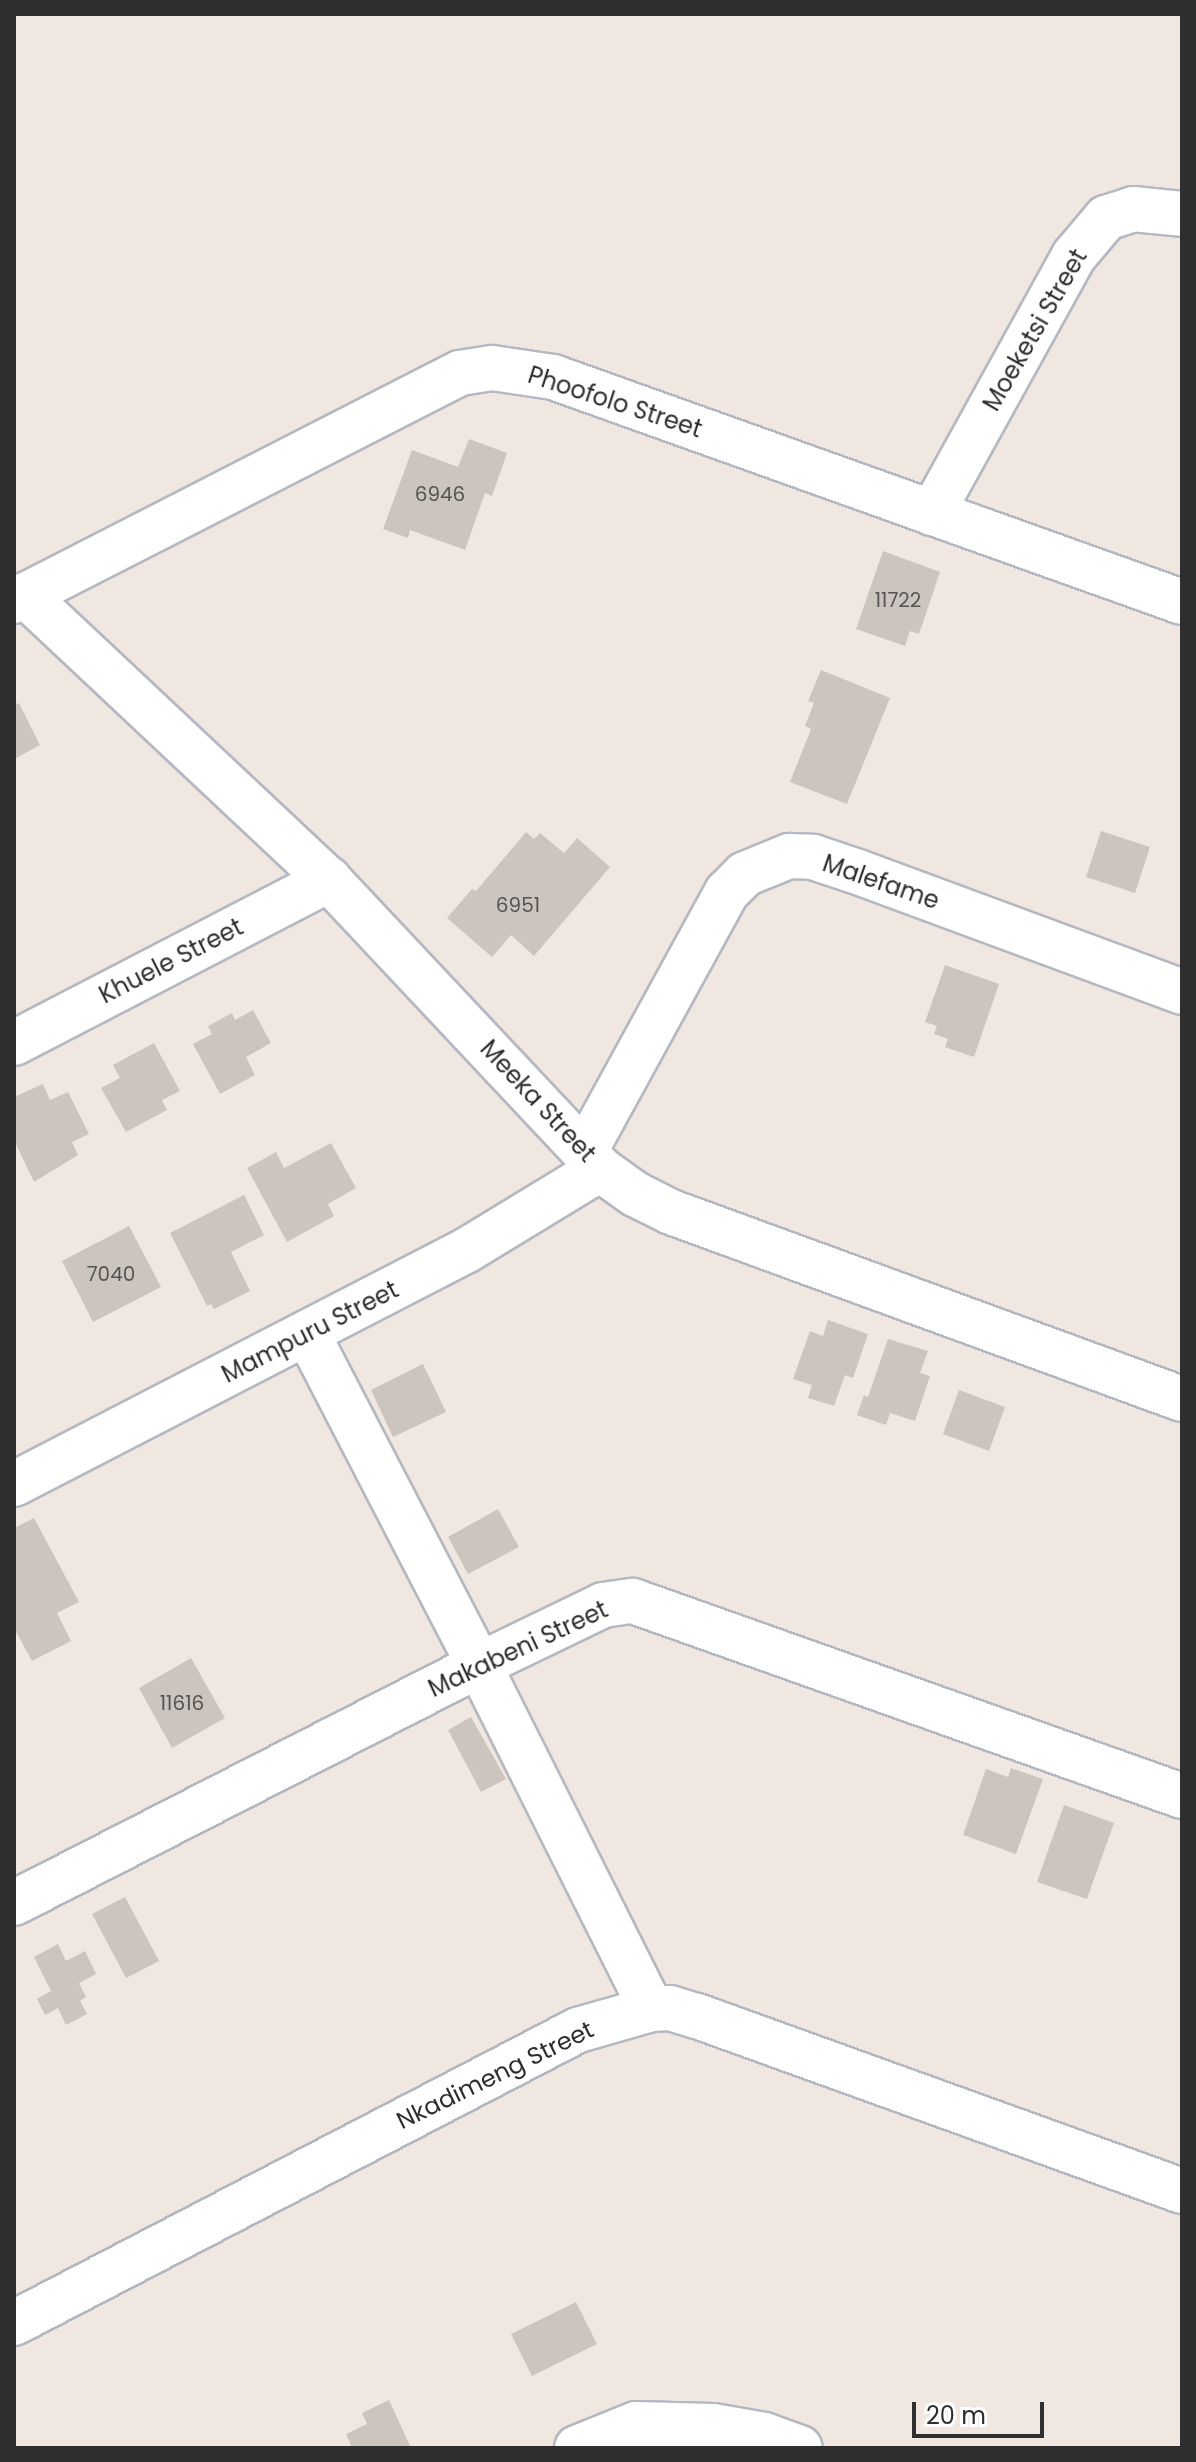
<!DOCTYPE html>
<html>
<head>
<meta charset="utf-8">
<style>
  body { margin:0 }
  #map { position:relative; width:1196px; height:2462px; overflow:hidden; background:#f0e7e0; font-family:Poppins,sans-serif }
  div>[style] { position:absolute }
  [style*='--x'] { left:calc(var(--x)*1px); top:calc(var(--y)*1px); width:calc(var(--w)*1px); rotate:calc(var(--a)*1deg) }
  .building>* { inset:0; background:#cbc5be }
  .roads { filter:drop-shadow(2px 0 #b4b8c2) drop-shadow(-2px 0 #b4b8c2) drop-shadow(0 2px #b4b8c2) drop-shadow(0 -2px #b4b8c2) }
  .street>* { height:44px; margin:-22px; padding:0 22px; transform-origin:22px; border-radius:22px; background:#fff }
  span { translate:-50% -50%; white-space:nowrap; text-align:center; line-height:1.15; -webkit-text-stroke:6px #fff; paint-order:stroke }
  .number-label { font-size:20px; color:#555452 }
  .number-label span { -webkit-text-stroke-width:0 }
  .street-label { font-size:24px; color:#2e2e2e }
  .frame { position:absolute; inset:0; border:16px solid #2e2e2e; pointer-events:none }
  .scale { position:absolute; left:912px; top:2402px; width:132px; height:36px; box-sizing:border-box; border:4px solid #2e2e2e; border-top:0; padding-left:10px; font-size:24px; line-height:28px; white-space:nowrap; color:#2e2e2e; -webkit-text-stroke:6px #fff; paint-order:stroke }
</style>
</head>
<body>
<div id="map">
  <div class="building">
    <div style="clip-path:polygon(469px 439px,507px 453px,492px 496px,485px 493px,465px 550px,410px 530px,408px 538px,383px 529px,412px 450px,458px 467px)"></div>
    <div style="clip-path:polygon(883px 551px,940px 572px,919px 634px,910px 631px,905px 646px,856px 629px)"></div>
    <div style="clip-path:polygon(821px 670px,890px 698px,847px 804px,790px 782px,811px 729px,805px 726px,814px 703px,808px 701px)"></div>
    <div style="clip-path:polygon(19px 703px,40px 745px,14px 759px,14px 705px)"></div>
    <div style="clip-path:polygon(1101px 831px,1150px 847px,1135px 893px,1086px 877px)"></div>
    <div style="clip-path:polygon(526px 832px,534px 839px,540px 833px,564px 853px,577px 838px,610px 867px,534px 956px,511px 935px,492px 957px,447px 918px,472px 889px,476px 891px)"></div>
    <div style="clip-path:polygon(945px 965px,999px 984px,974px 1057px,945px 1047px,948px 1039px,934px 1034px,937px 1026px,925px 1022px)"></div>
    <div style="clip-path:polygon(253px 1010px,271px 1043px,246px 1057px,255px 1075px,220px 1094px,193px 1044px,212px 1034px,208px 1026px,232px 1013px,235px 1020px)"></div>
    <div style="clip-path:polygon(154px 1043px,180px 1091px,162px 1100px,167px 1110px,126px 1132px,101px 1088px,120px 1078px,113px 1065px)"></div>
    <div style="clip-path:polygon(43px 1084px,50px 1100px,68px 1092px,89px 1134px,72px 1142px,78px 1155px,34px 1182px,14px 1140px,14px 1097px)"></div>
    <div style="clip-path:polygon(331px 1143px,356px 1188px,328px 1204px,334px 1216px,287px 1242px,247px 1168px,276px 1152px,284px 1168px)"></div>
    <div style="clip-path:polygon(244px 1195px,264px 1235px,231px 1252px,250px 1291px,214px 1309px,211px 1304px,207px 1306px,170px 1233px)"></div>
    <div style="clip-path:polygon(129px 1226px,161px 1287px,93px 1322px,62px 1261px)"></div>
    <div style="clip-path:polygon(828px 1320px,868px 1334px,853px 1378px,845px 1375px,834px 1406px,808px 1398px,812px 1385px,793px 1379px,810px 1331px,823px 1336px)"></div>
    <div style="clip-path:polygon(888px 1339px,928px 1351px,920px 1373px,930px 1376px,915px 1421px,890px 1413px,886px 1425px,857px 1415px,864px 1395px,868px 1397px)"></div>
    <div style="clip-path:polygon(423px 1364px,446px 1412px,393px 1437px,371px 1390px)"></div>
    <div style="clip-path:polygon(959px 1390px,1005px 1407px,989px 1451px,943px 1434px)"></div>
    <div style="clip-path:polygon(498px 1509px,519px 1547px,468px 1574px,448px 1537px)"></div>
    <div style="clip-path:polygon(34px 1518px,79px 1602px,57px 1613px,71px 1641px,32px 1661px,14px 1628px,14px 1528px)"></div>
    <div style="clip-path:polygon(191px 1658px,225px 1718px,172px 1748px,139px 1688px)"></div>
    <div style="clip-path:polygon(471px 1717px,506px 1779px,481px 1792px,448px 1730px)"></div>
    <div style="clip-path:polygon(1011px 1768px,1043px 1779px,1016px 1854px,963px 1835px,986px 1769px,1008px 1777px)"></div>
    <div style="clip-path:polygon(1064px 1805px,1114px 1823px,1087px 1899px,1037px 1882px)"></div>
    <div style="clip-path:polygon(125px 1897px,159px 1961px,126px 1978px,92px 1914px)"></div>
    <div style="clip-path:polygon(58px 1944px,66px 1961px,85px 1951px,96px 1974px,79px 1983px,86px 1997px,80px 2001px,87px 2014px,66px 2025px,58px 2008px,45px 2015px,37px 1999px,51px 1991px,34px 1957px)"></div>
    <div style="clip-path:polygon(576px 2302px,597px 2344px,532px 2376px,511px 2334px)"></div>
    <div style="clip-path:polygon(389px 2400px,411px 2448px,352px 2448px,346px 2434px,367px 2424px,362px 2413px)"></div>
  </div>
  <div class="roads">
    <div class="street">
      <div style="--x:932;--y:513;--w:294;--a:-61.1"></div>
      <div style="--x:1074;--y:256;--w:50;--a:-49.9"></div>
      <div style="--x:1106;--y:218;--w:28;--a:-18"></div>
      <div style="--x:1133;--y:209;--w:49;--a:5.8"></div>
      <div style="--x:25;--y:595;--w:417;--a:43.2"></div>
      <div style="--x:329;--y:880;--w:396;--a:46.8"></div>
      <div style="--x:600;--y:1169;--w:43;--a:35.5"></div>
      <div style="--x:635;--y:1194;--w:40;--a:26.6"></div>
      <div style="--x:671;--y:1212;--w:544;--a:20.1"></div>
      <div style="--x:14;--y:601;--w:501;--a:-27.08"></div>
      <div style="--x:460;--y:373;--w:32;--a:-9"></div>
      <div style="--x:492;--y:368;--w:62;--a:8.4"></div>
      <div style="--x:553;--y:377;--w:668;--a:19.68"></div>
      <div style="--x:14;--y:1043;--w:355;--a:-27.4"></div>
      <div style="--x:585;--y:1151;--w:295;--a:-61.3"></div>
      <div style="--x:727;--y:892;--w:25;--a:-45"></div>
      <div style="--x:745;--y:874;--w:48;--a:-22.2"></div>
      <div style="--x:789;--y:856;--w:24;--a:2"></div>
      <div style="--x:813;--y:857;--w:47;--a:18.4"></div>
      <div style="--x:858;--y:872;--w:346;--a:20.3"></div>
      <div style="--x:307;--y:1333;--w:374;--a:62.6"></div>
      <div style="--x:479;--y:1665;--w:385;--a:63.4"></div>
      <div style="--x:14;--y:1484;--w:510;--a:-27.32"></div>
      <div style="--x:467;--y:1250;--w:156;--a:-31.3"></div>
      <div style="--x:14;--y:1903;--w:522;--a:-27.1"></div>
      <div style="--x:479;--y:1665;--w:138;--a:-25.8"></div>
      <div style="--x:603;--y:1605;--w:30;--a:-8"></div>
      <div style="--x:633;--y:1601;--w:583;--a:19.55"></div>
      <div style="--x:14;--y:2323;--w:636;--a:-27.45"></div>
      <div style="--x:578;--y:2030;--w:76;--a:-16"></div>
      <div style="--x:651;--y:2009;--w:19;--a:-3"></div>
      <div style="--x:670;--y:2008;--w:28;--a:17"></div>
      <div style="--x:697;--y:2016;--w:516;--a:19.84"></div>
      <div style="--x:577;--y:2448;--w:64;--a:-22.1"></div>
      <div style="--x:636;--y:2424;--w:77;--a:1.5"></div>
      <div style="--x:713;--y:2426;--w:52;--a:10"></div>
      <div style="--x:764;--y:2435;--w:38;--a:20"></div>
    </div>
  </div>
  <div class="number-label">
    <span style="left:440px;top:494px">6946</span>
    <span style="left:898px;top:600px">11722</span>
    <span style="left:518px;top:905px">6951</span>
    <span style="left:111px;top:1274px">7040</span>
    <span style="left:182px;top:1703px">11616</span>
  </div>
  <div class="street-label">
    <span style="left:1035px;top:330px;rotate:-60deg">Moeketsi Street</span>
    <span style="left:615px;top:402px;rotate:18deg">Phoofolo Street</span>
    <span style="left:881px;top:882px;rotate:19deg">Malefame</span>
    <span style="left:171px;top:961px;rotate:-27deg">Khuele Street</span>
    <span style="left:538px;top:1101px;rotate:47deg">Meeka Street</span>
    <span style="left:310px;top:1332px;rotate:-27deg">Mampuru Street</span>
    <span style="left:518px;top:1649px;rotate:-25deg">Makabeni Street</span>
    <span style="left:495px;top:2075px;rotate:-26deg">Nkadimeng Street</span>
  </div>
  <div class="frame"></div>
  <div class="scale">20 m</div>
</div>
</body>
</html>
